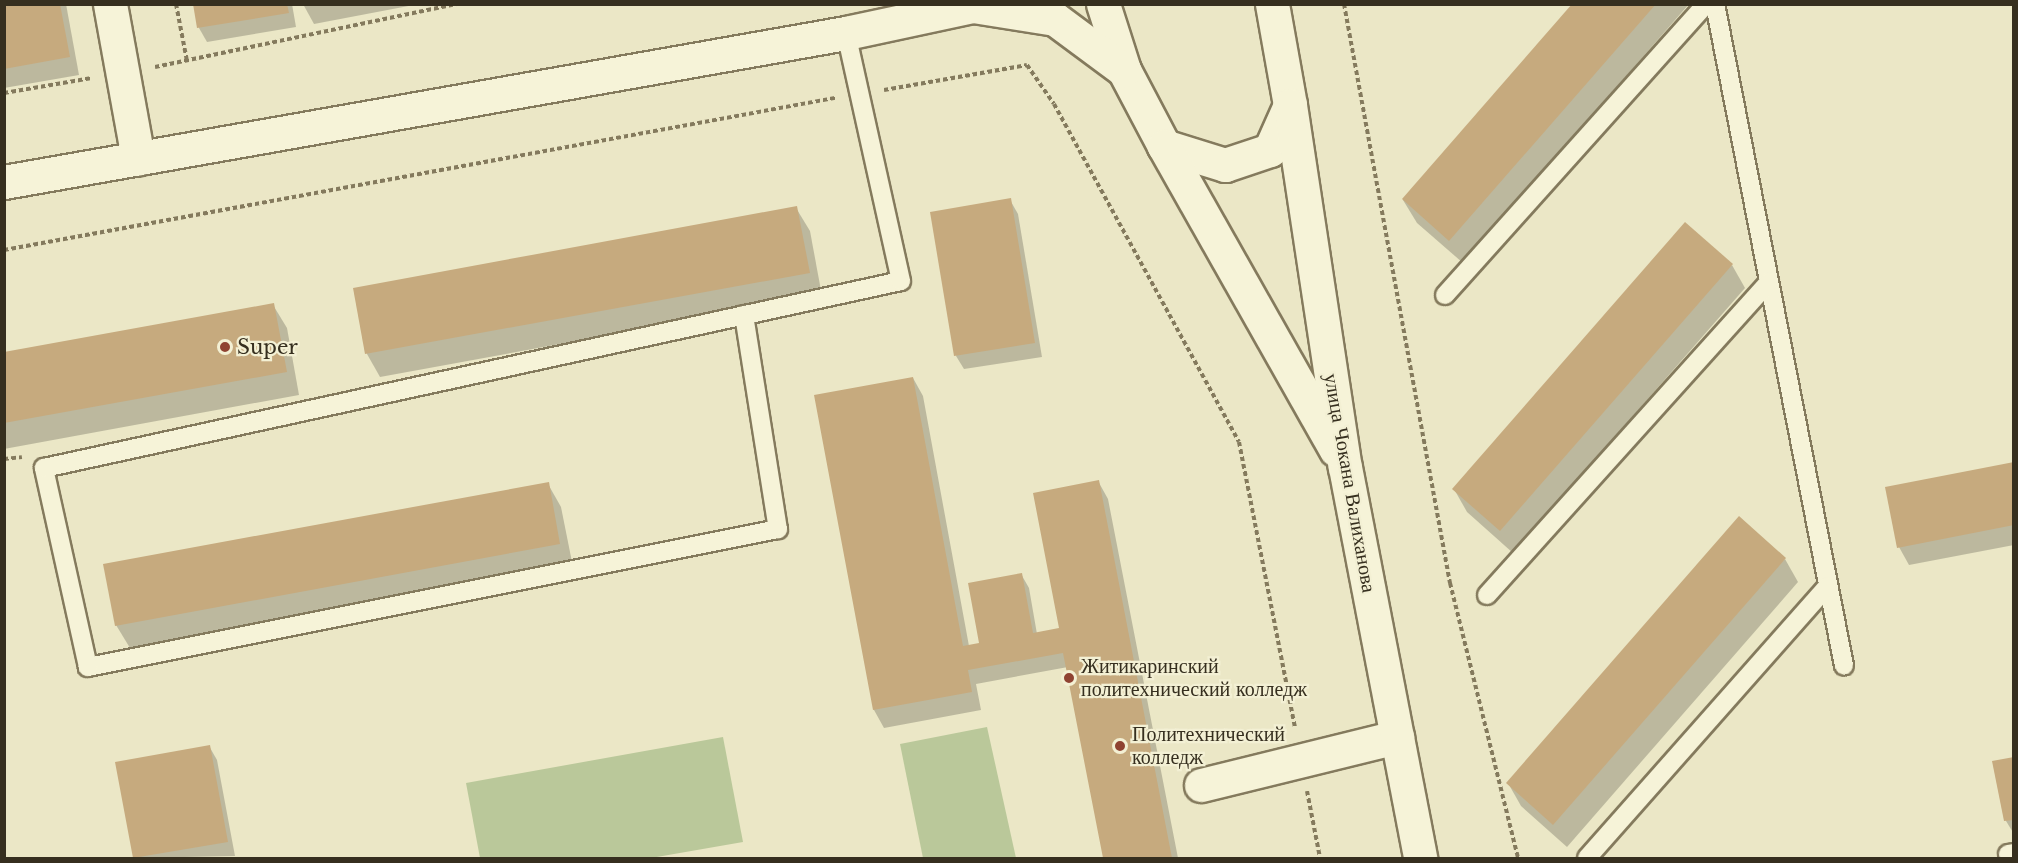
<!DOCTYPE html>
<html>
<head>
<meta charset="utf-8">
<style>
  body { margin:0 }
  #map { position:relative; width:2018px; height:863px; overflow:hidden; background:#ebe7c6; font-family:"Libre Baskerville",serif }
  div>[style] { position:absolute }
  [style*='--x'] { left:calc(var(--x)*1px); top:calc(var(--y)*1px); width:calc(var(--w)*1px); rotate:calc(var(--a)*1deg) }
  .green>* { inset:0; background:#bac89a }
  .shadow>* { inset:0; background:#0003 }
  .building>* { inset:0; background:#c6aa7e }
  .path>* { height:4px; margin-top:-2px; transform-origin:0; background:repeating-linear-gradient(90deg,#847a5d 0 4.5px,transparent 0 7.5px) }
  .roads { filter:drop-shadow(2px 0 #847a5d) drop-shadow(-2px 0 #847a5d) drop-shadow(0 2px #847a5d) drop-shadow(0 -2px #847a5d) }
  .lane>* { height:18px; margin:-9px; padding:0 9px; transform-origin:9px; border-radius:9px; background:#f6f3d8 }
  .street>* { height:33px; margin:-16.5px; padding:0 16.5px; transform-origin:16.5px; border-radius:16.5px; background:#f6f3d8 }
  .secondary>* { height:33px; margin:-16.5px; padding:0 16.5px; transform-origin:16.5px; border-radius:16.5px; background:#f6f3d8 }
  .dots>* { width:16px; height:16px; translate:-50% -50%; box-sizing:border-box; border:3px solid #f3f0d4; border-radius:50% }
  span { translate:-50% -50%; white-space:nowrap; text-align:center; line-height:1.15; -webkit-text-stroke:4.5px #f3f0d4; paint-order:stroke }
  .poi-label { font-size:20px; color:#362f1f }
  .left { translate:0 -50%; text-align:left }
  .street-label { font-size:20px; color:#362f1f }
  .frame { position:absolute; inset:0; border:6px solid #362f1f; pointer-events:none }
</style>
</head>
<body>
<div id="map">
  <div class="green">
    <div style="clip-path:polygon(987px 727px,1016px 858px,923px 858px,900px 744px)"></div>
    <div style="clip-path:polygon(723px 737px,743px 842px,651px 858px,480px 858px,466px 783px)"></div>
  </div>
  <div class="shadow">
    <div style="clip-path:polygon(4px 4px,66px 4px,79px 75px,4px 88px)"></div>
    <div style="clip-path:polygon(195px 4px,292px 4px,296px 27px,207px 42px,199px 28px)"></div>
    <div style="clip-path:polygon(303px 4px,419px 4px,314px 24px)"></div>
    <div style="clip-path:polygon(1574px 4px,1689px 4px,1463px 263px,1417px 223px,1403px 200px)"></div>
    <div style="clip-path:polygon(1010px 200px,1018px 214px,1042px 357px,964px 369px,956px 356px)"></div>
    <div style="clip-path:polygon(796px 208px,810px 231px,822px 296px,380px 377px,367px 354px,355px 289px)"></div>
    <div style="clip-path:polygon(1732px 265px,1745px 288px,1513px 553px,1467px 512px,1454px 489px)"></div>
    <div style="clip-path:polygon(273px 305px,287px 328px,299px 395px,4px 449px,4px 354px)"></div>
    <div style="clip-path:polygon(913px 378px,923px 396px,969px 646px,980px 644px,1021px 574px,1029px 588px,1037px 634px,1061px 629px,1098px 481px,1108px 499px,1178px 858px,1105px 858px,1068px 667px,976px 684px,981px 710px,884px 728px,874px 710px,815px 396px)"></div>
    <div style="clip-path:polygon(2014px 464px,2014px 545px,1909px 565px,1899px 547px)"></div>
    <div style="clip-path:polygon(548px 484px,561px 507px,573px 567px,130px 648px,116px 625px)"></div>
    <div style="clip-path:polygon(1785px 559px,1798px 582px,1567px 847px,1521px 806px,1508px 783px)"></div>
    <div style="clip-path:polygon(209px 746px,217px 760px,235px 856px,134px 858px,116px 763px)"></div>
    <div style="clip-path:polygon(2014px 758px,2014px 834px,2006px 821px)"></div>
  </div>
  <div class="building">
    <div style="clip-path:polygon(4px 4px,60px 4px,70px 57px,4px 69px)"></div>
    <div style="clip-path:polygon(193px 4px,287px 4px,289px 13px,197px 28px)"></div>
    <div style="clip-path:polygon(1572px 4px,1656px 4px,1449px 241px,1402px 199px)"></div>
    <div style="clip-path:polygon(1011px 198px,1035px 343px,954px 356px,930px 212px)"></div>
    <div style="clip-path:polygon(797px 206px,810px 273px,365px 354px,353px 288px)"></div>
    <div style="clip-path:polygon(1685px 222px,1733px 264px,1500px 531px,1452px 489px)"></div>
    <div style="clip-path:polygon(274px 303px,287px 372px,4px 423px,4px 352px)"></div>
    <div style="clip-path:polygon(913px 377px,963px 646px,979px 643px,968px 583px,1022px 573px,1033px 633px,1059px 628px,1033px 493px,1099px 480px,1172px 858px,1103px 858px,1063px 653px,968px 670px,972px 692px,873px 710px,814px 395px)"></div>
    <div style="clip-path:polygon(2014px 462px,2014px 525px,1897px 548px,1885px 487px)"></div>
    <div style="clip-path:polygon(549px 482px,560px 544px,115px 626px,103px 564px)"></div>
    <div style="clip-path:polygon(1739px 516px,1786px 558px,1553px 825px,1506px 783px)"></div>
    <div style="clip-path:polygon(210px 745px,228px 842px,133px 858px,115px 762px)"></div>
    <div style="clip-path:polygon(2014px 757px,2014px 820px,2004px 821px,1992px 761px)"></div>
  </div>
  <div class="path">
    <div style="--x:176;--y:4;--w:58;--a:79.1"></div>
    <div style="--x:1344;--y:4;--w:589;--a:79.63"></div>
    <div style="--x:1450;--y:583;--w:283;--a:76.1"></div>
    <div style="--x:155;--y:67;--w:309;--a:-11.8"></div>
    <div style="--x:884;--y:90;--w:145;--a:-9.9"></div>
    <div style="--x:1027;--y:65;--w:47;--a:55.3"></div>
    <div style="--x:1054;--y:104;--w:385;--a:61.3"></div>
    <div style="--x:1239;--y:442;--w:291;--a:78.9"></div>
    <div style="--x:4;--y:93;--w:89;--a:-9.7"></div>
    <div style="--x:4;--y:250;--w:845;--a:-10.37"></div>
    <div style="--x:4;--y:459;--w:18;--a:-6"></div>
    <div style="--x:1307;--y:791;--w:68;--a:79"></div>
  </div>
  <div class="roads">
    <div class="lane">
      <div style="--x:1715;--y:4;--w:674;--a:78.97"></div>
      <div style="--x:1445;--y:295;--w:391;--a:-48.1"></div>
      <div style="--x:744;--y:315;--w:217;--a:81"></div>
      <div style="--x:778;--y:529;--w:704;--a:168.69"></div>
      <div style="--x:88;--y:667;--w:204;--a:-102.5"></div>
      <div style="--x:44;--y:468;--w:877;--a:-12.31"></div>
      <div style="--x:901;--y:281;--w:254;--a:-102.5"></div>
      <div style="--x:1487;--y:595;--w:421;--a:-48"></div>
      <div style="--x:2008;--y:854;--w:6;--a:-9"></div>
      <div style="--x:1587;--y:858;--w:362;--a:-48.5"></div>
    </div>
    <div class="street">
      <div style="--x:110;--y:4;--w:157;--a:79.7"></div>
      <div style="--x:1201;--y:785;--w:202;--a:-13.8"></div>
    </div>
    <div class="secondary">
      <div style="--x:1103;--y:4;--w:69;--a:72.3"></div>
      <div style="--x:1124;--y:70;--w:86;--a:62.2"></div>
      <div style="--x:1164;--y:146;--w:64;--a:17.3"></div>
      <div style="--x:1225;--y:165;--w:47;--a:-18.4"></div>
      <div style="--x:1270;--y:150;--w:49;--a:-66"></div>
      <div style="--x:1290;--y:105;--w:103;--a:-100.1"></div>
      <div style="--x:1290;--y:105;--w:366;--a:81.4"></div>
      <div style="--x:1345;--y:467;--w:398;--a:79.1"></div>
      <div style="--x:1164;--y:146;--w:349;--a:60.5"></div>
      <div style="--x:4;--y:182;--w:855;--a:-10.04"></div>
      <div style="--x:846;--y:33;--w:130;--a:-12"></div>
      <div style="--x:973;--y:6;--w:83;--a:9"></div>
      <div style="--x:1055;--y:19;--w:86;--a:36.5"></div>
    </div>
  </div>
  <div class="dots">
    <div style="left:225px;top:347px;background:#8f4332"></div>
    <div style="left:1069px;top:678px;background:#8f4332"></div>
    <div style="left:1120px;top:746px;background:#8f4332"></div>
  </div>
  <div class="poi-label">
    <span class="left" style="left:237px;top:347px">Super</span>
    <span class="left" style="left:1081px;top:678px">Житикаринский<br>политехнический колледж</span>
    <span class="left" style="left:1132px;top:746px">Политехнический<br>колледж</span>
  </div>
  <div class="street-label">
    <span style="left:1350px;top:483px;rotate:80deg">улица Чокана Валиханова</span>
  </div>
  <div class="frame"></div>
</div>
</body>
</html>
